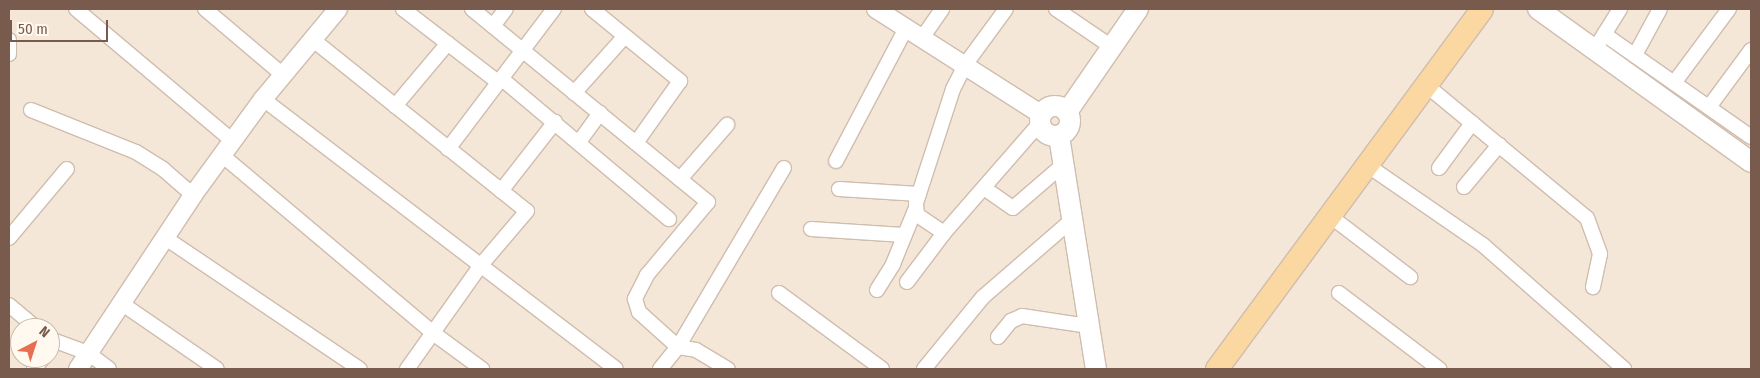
<!DOCTYPE html>
<html>
<head>
<meta charset="utf-8">
<style>
  body { margin:0 }
  #map { position:relative; width:1760px; height:378px; overflow:hidden; background:#fdf5e9; font-family:"Fira Sans Condensed",sans-serif }
  div>[style] { position:absolute }
  [style*='--x'] { left:calc(var(--x)*1px); top:calc(var(--y)*1px); width:calc(var(--w)*1px); rotate:calc(var(--a)*1deg) }
  .residential>* { inset:0; background:#f5e7d8 }
  .roads { filter:drop-shadow(1px 0 #cfbdae) drop-shadow(-1px 0 #cfbdae) drop-shadow(0 1px #cfbdae) drop-shadow(0 -1px #cfbdae) }
  .minor>* { height:14px; margin:-7px; padding:0 7px; transform-origin:7px; border-radius:7px; background:#fff }
  .tertiary>* { height:18px; margin:-9px; padding:0 9px; transform-origin:9px; border-radius:9px; background:#fff }
  .secondary>* { height:20px; margin:-10px; padding:0 10px; transform-origin:10px; border-radius:10px; background:#fff }
  .secondary>.ring { margin:-10px; padding:0; box-sizing:content-box; background:none; border:20px solid #fff; border-radius:50% }
  .primary>* { height:22px; margin:-11px; padding:0 11px; transform-origin:11px; border-radius:11px; background:#fbd8a2 }
  span { translate:-50% -50%; white-space:nowrap; text-align:center; line-height:1.15; -webkit-text-stroke:4.5px #fff9f0; paint-order:stroke }
  .frame { position:absolute; inset:0; border:10px solid #785b4c; pointer-events:none }
  .north { position:absolute; left:10px; top:318px; width:50px; height:50px; box-sizing:border-box; background:#fff9f0; border:1px solid #c9baae; border-radius:50%; rotate:40deg; font-size:14px; font-weight:700; line-height:20px; text-align:center; color:#785b4c }
  .north::after { content:''; display:block; margin:auto; width:18px; height:22px; background:#e76e4f; clip-path:polygon(50% 0,100% 100%,50% 72%,0 100%) }
  .scale { position:absolute; left:10px; top:20px; width:98px; height:22px; box-sizing:border-box; border:2px solid #785b4c; border-top:0; padding-left:6px; font-size:15px; line-height:18px; white-space:nowrap; color:#785b4c; -webkit-text-stroke:4px #fff9f0; paint-order:stroke }
</style>
</head>
<body>
<div id="map">
  <div class="residential">
    <div style="clip-path:polygon(evenodd,9px 9px,1751px 9px,1751px 369px,9px 369px,9px 9px,20px 328px,50px 328px,50px 358px,20px 358px,20px 328px)"></div>
  </div>
  <div class="roads">
    <div class="minor">
      <div style="--x:76;--y:9;--w:205;--a:40.1"></div>
      <div style="--x:205;--y:9;--w:102;--a:40.2"></div>
      <div style="--x:403;--y:9;--w:121;--a:37.6"></div>
      <div style="--x:472;--y:9;--w:305;--a:39.3"></div>
      <div style="--x:708;--y:202;--w:95;--a:129.9"></div>
      <div style="--x:647;--y:275;--w:27;--a:117"></div>
      <div style="--x:635;--y:299;--w:14;--a:73"></div>
      <div style="--x:639;--y:312;--w:52;--a:41.9"></div>
      <div style="--x:678;--y:347;--w:208;--a:-59.4"></div>
      <div style="--x:592;--y:9;--w:114;--a:39.3"></div>
      <div style="--x:680;--y:81;--w:76;--a:125.4"></div>
      <div style="--x:1056;--y:9;--w:68;--a:34.2"></div>
      <div style="--x:493;--y:26;--w:21;--a:-53"></div>
      <div style="--x:1604;--y:34;--w:179;--a:35"></div>
      <div style="--x:922;--y:38;--w:35;--a:-55"></div>
      <div style="--x:312;--y:39;--w:275;--a:38.7"></div>
      <div style="--x:527;--y:211;--w:71;--a:130.4"></div>
      <div style="--x:481;--y:265;--w:128;--a:125.4"></div>
      <div style="--x:9;--y:40;--w:14;--a:90"></div>
      <div style="--x:1600;--y:41;--w:38;--a:-58"></div>
      <div style="--x:1635;--y:55;--w:52;--a:-61.5"></div>
      <div style="--x:502;--y:79;--w:218;--a:40"></div>
      <div style="--x:1674;--y:83;--w:92;--a:-53.4"></div>
      <div style="--x:1426;--y:85;--w:209;--a:39.6"></div>
      <div style="--x:1587;--y:218;--w:38;--a:70"></div>
      <div style="--x:1600;--y:254;--w:34;--a:102"></div>
      <div style="--x:574;--y:93;--w:76;--a:-48.2"></div>
      <div style="--x:263;--y:99;--w:444;--a:37.4"></div>
      <div style="--x:395;--y:106;--w:82;--a:-49.9"></div>
      <div style="--x:1709;--y:107;--w:71;--a:-53.6"></div>
      <div style="--x:31;--y:110;--w:113;--a:21.8"></div>
      <div style="--x:136;--y:152;--w:32;--a:32"></div>
      <div style="--x:163;--y:169;--w:40;--a:41"></div>
      <div style="--x:579;--y:142;--w:36;--a:-54"></div>
      <div style="--x:448;--y:149;--w:176;--a:-52.9"></div>
      <div style="--x:223;--y:156;--w:275;--a:40.1"></div>
      <div style="--x:433;--y:333;--w:61;--a:36.3"></div>
      <div style="--x:836;--y:161;--w:150;--a:-62.2"></div>
      <div style="--x:1367;--y:165;--w:141;--a:34.6"></div>
      <div style="--x:1483;--y:245;--w:188;--a:41.3"></div>
      <div style="--x:1439;--y:168;--w:56;--a:-53.7"></div>
      <div style="--x:680;--y:179;--w:72;--a:-49"></div>
      <div style="--x:1464;--y:187;--w:55;--a:-50.2"></div>
      <div style="--x:984;--y:188;--w:35;--a:35"></div>
      <div style="--x:1013;--y:208;--w:67;--a:-40.8"></div>
      <div style="--x:839;--y:189;--w:80;--a:3.6"></div>
      <div style="--x:501;--y:191;--w:88;--a:-52"></div>
      <div style="--x:1330;--y:216;--w:101;--a:37.3"></div>
      <div style="--x:811;--y:229;--w:93;--a:3.7"></div>
      <div style="--x:944;--y:233;--w:32;--a:-146"></div>
      <div style="--x:917;--y:215;--w:12;--a:-95"></div>
      <div style="--x:916;--y:203;--w:120;--a:-72"></div>
      <div style="--x:953;--y:89;--w:27;--a:-63"></div>
      <div style="--x:965;--y:65;--w:69;--a:-53.8"></div>
      <div style="--x:164;--y:237;--w:236;--a:34"></div>
      <div style="--x:9;--y:238;--w:90;--a:-50"></div>
      <div style="--x:907;--y:282;--w:61;--a:-52.9"></div>
      <div style="--x:944;--y:233;--w:145;--a:-48.9"></div>
      <div style="--x:877;--y:290;--w:31;--a:-58"></div>
      <div style="--x:893;--y:264;--w:58;--a:-67.8"></div>
      <div style="--x:779;--y:293;--w:128;--a:36.4"></div>
      <div style="--x:1339;--y:293;--w:126;--a:37.2"></div>
      <div style="--x:121;--y:303;--w:116;--a:34.5"></div>
      <div style="--x:9;--y:305;--w:35;--a:40"></div>
      <div style="--x:998;--y:337;--w:21;--a:-51"></div>
      <div style="--x:1011;--y:321;--w:12;--a:-24"></div>
      <div style="--x:1022;--y:316;--w:68;--a:8.5"></div>
      <div style="--x:50;--y:339;--w:40;--a:20.2"></div>
      <div style="--x:88;--y:353;--w:26;--a:37"></div>
      <div style="--x:34;--y:369;--w:14;--a:-51"></div>
      <div style="--x:660;--y:369;--w:28;--a:-51"></div>
      <div style="--x:678;--y:347;--w:18;--a:9"></div>
      <div style="--x:696;--y:350;--w:37;--a:31"></div>
      <div style="--x:924;--y:369;--w:93;--a:-50.7"></div>
      <div style="--x:983;--y:297;--w:118;--a:-40.9"></div>
    </div>
    <div class="tertiary">
      <div style="--x:876;--y:9;--w:196;--a:32.5"></div>
      <div style="--x:78;--y:369;--w:209;--a:-56.5"></div>
      <div style="--x:193;--y:195;--w:119;--a:-53.9"></div>
      <div style="--x:263;--y:99;--w:117;--a:-50.2"></div>
    </div>
    <div class="secondary">
      <div style="--x:1538;--y:9;--w:262;--a:35.7"></div>
      <div class="ring" style="left:1040px;top:106px;width:10px;height:10px"></div>
      <div style="--x:1067;--y:112;--w:125;--a:-55.4"></div>
      <div style="--x:1059;--y:136;--w:236;--a:81"></div>
    </div>
    <div class="primary">
      <div style="--x:1217;--y:369;--w:446;--a:-53.6"></div>
    </div>
  </div>
  <div class="frame"></div>
  <div class="north">N</div>
  <div class="scale">50 m</div>
</div>
</body>
</html>
